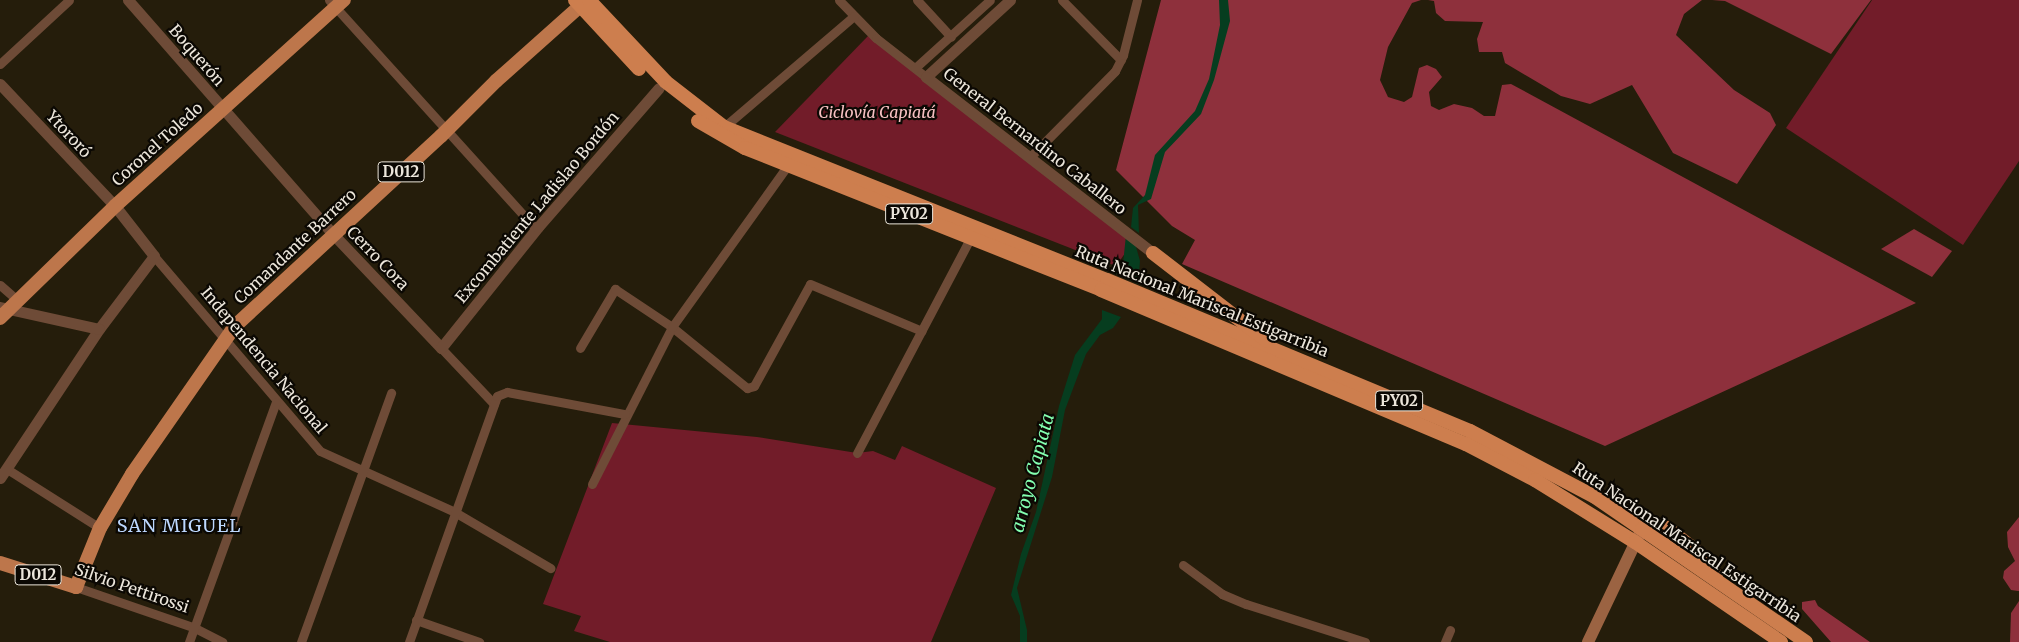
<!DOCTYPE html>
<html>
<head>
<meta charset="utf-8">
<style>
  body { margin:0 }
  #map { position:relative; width:2019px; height:642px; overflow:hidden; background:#251d0b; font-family:Merriweather,serif }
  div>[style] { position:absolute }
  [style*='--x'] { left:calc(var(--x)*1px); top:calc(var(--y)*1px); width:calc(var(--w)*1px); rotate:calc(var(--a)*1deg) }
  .green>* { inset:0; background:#721c29 }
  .forest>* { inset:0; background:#8e303c }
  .water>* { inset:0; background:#063d1f }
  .minor>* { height:9px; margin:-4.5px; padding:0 4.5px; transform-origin:4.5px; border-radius:4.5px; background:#6e4b37 }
  .tertiary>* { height:11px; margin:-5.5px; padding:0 5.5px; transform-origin:5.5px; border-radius:5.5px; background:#6e4b37 }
  .secondary>* { height:12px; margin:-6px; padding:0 6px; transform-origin:6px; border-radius:6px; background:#9b6342 }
  .primary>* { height:14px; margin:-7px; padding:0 7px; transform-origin:7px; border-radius:7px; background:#bd764b }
  .trunk>* { height:14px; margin:-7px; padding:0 7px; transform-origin:7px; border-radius:7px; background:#cd7e4e }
  span { translate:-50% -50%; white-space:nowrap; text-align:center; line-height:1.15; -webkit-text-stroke:4.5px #0b0803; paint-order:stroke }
  .shield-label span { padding:1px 4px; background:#0b0803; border:1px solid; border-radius:4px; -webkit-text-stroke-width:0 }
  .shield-label { font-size:15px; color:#ece6db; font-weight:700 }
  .street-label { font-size:16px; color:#ece6db }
  .park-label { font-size:16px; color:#f7c0c2; font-style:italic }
  .water-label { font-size:18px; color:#84ffb0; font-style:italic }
  .neighbourhood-label { font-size:18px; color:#bdd8fe; letter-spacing:1px }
</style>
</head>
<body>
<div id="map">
  <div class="green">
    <div style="clip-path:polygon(1872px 0,2019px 0,2019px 161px,1963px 245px,1786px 128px)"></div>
    <div style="clip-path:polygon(869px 35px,1133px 242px,1116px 266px,775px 132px)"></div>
    <div style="clip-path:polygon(612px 423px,757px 437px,857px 453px,873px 451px,895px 460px,902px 446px,996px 488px,931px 642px,610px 642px,574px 631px,581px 616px,543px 604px)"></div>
  </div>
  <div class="forest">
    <div style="clip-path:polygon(1161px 0,1421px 0,1412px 3px,1388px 47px,1380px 80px,1388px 97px,1404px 102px,1412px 97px,1419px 68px,1427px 65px,1436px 69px,1442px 77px,1429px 92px,1431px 106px,1439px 110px,1454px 104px,1472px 108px,1484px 116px,1495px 116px,1502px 85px,1511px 84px,1916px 303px,1605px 446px,1182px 264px,1195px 240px,1172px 226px,1116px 170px)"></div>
    <div style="clip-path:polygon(1428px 0,1702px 0,1684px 14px,1676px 35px,1734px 90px,1770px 113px,1776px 125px,1737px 184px,1673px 153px,1632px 85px,1590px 104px,1561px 96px,1505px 63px,1502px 52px,1479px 52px,1477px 39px,1483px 22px,1445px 21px,1436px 13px,1434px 1px)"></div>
    <div style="clip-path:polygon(1712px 0,1871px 0,1831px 54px,1725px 1px)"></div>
    <div style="clip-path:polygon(1914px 229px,1952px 251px,1932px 277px,1881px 249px)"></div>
    <div style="clip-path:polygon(2019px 517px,2019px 591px,2018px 591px,2011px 590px,2003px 578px,2004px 571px,2015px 561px,2008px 547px,2007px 532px)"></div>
    <div style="clip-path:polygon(1815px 600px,1818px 606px,1870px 642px,1831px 642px,1802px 609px,1802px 602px)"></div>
    <div style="clip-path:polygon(2019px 601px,2019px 642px,2010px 642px,2011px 613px)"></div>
  </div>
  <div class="water">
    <div style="clip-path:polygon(1219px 0,1228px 0,1230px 21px,1214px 80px,1201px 114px,1165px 152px,1151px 199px,1138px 205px,1139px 233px,1131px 227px,1133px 208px,1145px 195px,1155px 155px,1195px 111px,1209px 79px,1220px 25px)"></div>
    <div style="clip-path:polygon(1126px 235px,1135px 243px,1140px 261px,1138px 284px,1115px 273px,1123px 264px)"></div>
    <div style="clip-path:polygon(1102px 310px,1121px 317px,1113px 328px,1100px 335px,1086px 354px,1065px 410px,1052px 477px,1017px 588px,1027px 630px,1027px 642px,1020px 642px,1020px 616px,1011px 595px,1021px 554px,1036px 512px,1059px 406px,1075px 355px,1102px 319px)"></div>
  </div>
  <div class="minor">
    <div style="--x:329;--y:0;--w:309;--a:47.9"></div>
    <div style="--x:839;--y:0;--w:53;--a:45.8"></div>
    <div style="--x:876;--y:38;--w:63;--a:38"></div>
    <div style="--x:917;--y:0;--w:50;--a:47.4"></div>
    <div style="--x:1062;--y:0;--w:84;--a:45.5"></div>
    <div style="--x:0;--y:64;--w:94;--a:-42.8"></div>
    <div style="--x:915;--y:68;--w:101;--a:-42.2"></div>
    <div style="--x:724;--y:127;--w:171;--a:-40.5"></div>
    <div style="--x:1030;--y:157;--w:121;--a:-45.3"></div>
    <div style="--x:1115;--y:71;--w:18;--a:-63"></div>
    <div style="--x:1123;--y:55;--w:57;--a:-75.7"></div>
    <div style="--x:154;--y:256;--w:256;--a:49.6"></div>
    <div style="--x:320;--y:451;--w:146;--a:24.3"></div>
    <div style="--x:453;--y:511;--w:113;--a:30.4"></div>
    <div style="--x:0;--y:285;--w:23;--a:41"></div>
    <div style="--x:441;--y:348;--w:77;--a:46.6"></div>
    <div style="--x:580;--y:348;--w:69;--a:-59.3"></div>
    <div style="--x:615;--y:289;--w:69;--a:33.7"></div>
    <div style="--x:672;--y:327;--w:97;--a:39.1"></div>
    <div style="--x:747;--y:388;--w:7;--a:-16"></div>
    <div style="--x:754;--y:386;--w:116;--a:-61.2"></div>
    <div style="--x:810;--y:284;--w:121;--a:22.8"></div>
    <div style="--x:857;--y:453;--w:242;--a:-62.2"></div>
    <div style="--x:7;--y:469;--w:110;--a:32.4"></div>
    <div style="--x:592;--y:484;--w:176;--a:-63"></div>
    <div style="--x:672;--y:327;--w:199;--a:-54.4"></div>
    <div style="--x:1183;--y:565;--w:49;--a:36.6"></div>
    <div style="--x:1222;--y:594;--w:26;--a:23"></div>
    <div style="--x:1246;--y:604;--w:125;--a:17.7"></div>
    <div style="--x:76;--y:587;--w:124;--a:18.9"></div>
    <div style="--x:193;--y:627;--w:33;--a:27"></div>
    <div style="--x:416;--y:620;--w:67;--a:19.2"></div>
    <div style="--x:189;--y:642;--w:255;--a:-70.1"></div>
    <div style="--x:301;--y:642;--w:265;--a:-70.1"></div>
    <div style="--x:409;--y:642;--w:261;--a:-70.3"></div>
    <div style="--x:497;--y:396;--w:11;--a:-22"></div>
    <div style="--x:507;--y:392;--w:120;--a:10.6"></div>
    <div style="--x:1445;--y:642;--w:13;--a:-67"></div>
  </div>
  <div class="tertiary">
    <div style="--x:128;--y:0;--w:311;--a:48.8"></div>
    <div style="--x:333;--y:234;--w:157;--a:46.5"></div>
    <div style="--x:441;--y:348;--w:155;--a:-51.3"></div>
    <div style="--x:538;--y:227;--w:184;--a:-49"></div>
    <div style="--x:1010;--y:0;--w:114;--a:137.5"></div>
    <div style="--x:926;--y:77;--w:287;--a:37.8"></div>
    <div style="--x:0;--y:84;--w:168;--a:46.7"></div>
    <div style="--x:115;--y:206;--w:63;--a:52"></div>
    <div style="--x:154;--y:256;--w:91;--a:127"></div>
    <div style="--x:99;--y:329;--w:179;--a:123.6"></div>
    <div style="--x:0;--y:307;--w:101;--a:12.5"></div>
  </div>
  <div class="secondary">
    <div style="--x:1588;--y:642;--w:125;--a:-64.5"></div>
  </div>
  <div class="primary">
    <div style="--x:0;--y:318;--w:161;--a:-44.2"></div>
    <div style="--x:115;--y:206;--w:308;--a:-42"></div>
    <div style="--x:0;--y:563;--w:80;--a:17.5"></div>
    <div style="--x:76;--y:587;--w:64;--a:-67.9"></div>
    <div style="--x:100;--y:528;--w:63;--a:-59.3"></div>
    <div style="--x:132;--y:474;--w:180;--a:-55.2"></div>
    <div style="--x:235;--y:326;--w:280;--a:-42.7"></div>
    <div style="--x:441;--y:136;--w:78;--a:-45"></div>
    <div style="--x:496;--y:81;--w:122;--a:-41.7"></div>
  </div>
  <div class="trunk">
    <div style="--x:575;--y:0;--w:94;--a:47.2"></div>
    <div style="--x:589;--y:0;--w:112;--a:46.8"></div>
    <div style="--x:666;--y:82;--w:73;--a:37.8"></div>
    <div style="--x:724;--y:127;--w:412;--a:21.8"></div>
    <div style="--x:1107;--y:280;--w:393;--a:22.6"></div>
    <div style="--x:1470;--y:431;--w:141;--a:27.8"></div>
    <div style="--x:1595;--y:497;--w:256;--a:34.5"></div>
    <div style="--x:698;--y:121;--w:54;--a:29.9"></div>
    <div style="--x:745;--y:148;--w:383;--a:21.7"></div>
    <div style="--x:1101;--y:290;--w:396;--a:22.9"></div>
    <div style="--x:1466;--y:444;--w:78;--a:27.6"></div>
    <div style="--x:1535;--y:480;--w:118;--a:31.8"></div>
    <div style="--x:1635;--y:542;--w:177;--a:34.4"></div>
    <div style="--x:1153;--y:253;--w:144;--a:37.7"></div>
    <div style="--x:1642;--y:529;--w:14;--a:-12"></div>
    <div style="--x:1656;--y:526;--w:11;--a:10"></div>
    <div style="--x:1667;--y:528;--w:41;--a:38"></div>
    <div style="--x:1699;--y:553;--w:28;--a:52"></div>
  </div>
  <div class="shield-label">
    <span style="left:401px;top:172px">D012</span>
    <span style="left:909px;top:214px">PY02</span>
    <span style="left:1399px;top:401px">PY02</span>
    <span style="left:38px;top:575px">D012</span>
  </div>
  <div class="street-label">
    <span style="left:197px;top:55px;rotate:49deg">Boquerón</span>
    <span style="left:69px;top:134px;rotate:47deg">Ytororó</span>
    <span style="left:1035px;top:141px;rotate:38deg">General Bernardino Caballero</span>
    <span style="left:157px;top:144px;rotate:-42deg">Coronel Toledo</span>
    <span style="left:537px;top:207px;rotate:-50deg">Excombatiente Ladislao Bordón</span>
    <span style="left:295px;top:246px;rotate:-43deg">Comandante Barrero</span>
    <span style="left:378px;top:258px;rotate:46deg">Cerro Cora</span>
    <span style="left:1202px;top:301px;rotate:22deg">Ruta Nacional Mariscal Estigarribia</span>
    <span style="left:264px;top:360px;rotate:50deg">Independencia Nacional</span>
    <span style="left:1687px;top:542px;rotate:34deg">Ruta Nacional Mariscal Estigarribia</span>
    <span style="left:132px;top:588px;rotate:19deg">Silvio Pettirossi</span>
  </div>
  <div class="park-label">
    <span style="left:877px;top:112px">Ciclovía Capiatá</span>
  </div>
  <div class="water-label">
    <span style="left:1033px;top:473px;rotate:-75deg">arroyo Capiata</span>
  </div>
  <div class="neighbourhood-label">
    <span style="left:179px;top:526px">SAN MIGUEL</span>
  </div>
</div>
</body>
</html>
